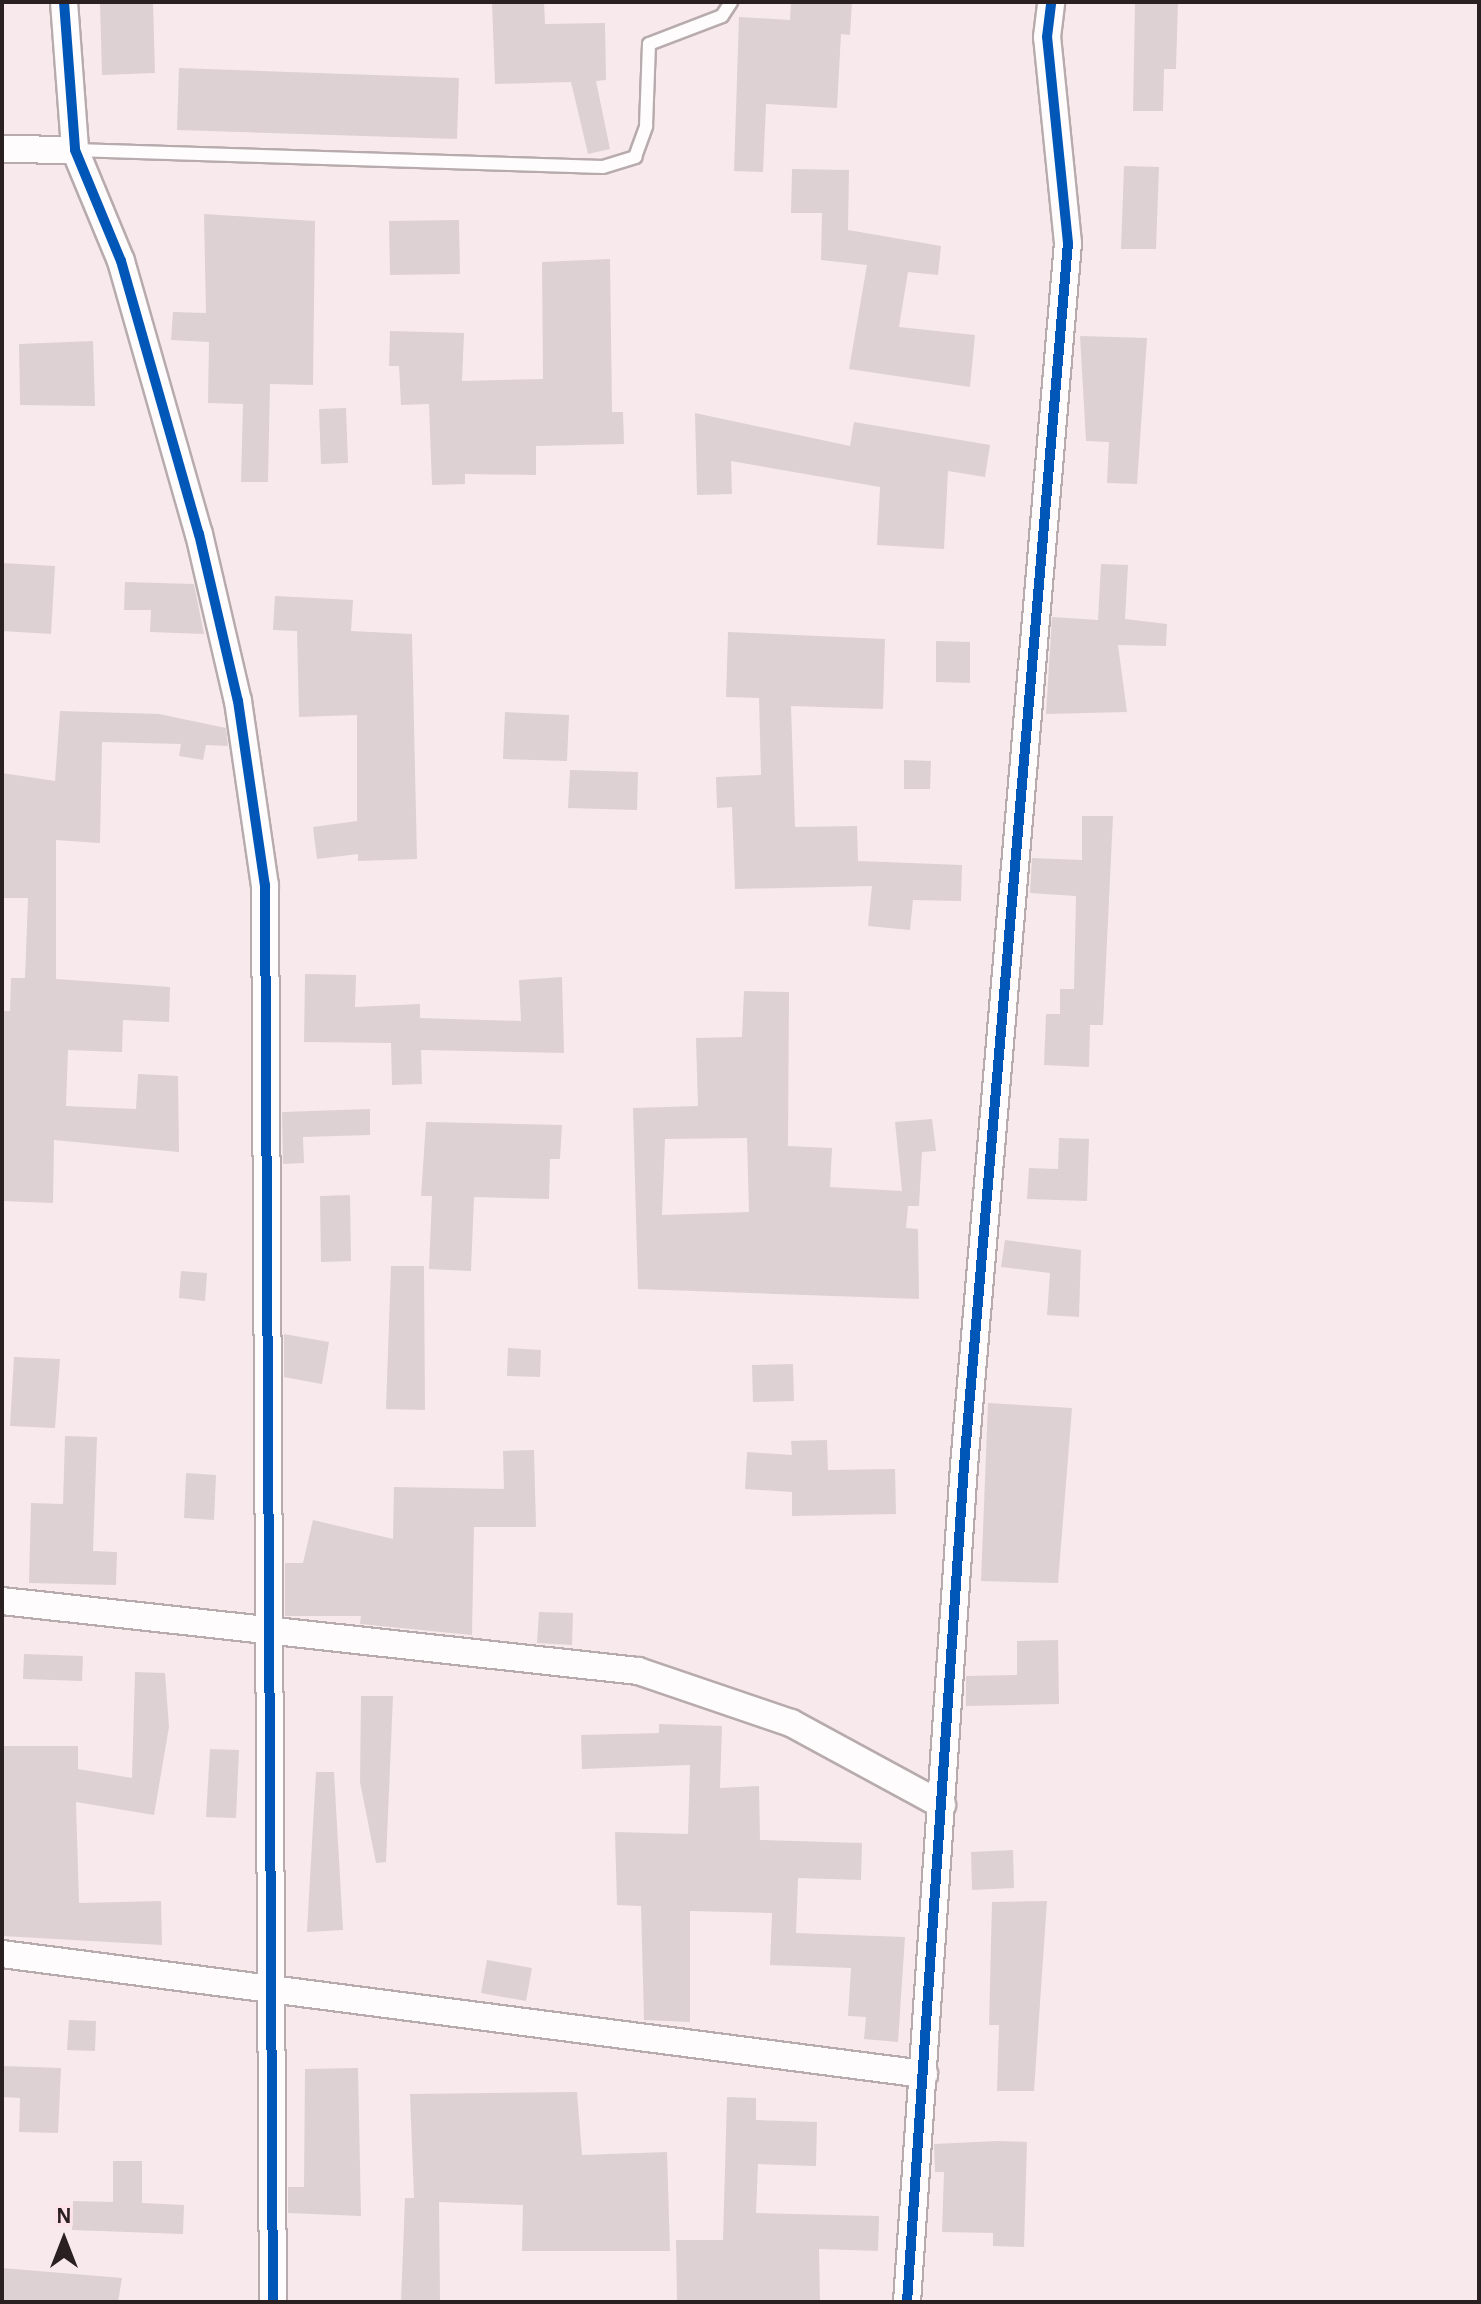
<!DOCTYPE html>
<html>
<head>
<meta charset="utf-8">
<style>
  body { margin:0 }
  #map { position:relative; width:1481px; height:2304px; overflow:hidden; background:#f8eaec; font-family:"Alegreya Sans",sans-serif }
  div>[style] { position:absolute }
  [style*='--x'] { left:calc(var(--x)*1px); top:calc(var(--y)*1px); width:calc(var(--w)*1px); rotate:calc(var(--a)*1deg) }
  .building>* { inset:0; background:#ddd1d3 }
  .roads { filter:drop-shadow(2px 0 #b7abad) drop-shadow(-2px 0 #b7abad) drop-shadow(0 2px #b7abad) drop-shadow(0 -2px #b7abad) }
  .service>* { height:12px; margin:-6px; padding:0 6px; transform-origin:6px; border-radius:6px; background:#fefcfc }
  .minor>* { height:26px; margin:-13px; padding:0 13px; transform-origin:13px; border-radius:13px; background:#fefcfc }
  .cycleway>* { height:10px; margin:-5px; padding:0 5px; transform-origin:5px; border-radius:5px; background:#0057b8 }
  span { translate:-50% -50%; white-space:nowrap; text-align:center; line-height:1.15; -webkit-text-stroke:6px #fee4e9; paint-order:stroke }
  .frame { position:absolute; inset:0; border:4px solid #2a1f21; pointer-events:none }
  .north { position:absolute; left:24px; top:2200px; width:80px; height:80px; -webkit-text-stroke:6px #fee4e9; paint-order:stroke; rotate:0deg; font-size:22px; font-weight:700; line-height:32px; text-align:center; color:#2a1f21 }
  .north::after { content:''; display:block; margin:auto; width:28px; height:36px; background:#2a1f21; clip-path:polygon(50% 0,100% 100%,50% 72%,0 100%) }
</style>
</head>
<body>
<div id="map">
  <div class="building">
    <div style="clip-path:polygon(100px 2px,153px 2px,155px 73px,102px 75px)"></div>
    <div style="clip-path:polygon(492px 2px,544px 2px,545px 24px,605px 23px,606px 80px,596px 81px,610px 149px,588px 154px,571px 82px,495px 84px)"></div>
    <div style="clip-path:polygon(791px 2px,852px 2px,850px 35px,841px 34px,837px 108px,766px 104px,763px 172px,734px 171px,739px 17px,790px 20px)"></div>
    <div style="clip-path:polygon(1135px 2px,1178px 2px,1176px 69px,1164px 69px,1163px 111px,1133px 111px)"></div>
    <div style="clip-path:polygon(179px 68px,459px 78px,457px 139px,177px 130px)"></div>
    <div style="clip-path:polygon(1124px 166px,1159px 167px,1156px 249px,1121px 249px)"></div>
    <div style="clip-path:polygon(792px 169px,849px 170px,848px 230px,941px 246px,938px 275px,908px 272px,899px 327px,975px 335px,970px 387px,849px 369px,867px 265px,821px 260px,822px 213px,791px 213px)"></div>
    <div style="clip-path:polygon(204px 214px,315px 221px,313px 385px,270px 384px,268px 482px,241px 482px,243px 404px,208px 403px,209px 342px,171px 340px,173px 312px,206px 313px)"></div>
    <div style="clip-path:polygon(459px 220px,460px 274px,390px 275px,389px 221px)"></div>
    <div style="clip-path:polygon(610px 259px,612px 412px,623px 412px,624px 444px,536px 446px,536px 475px,465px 474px,465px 484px,432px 485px,429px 404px,401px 405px,399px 366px,389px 366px,390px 331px,464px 333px,462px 381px,543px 379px,542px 262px)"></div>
    <div style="clip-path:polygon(1080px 336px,1147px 338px,1137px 484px,1107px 483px,1109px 442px,1086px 441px)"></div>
    <div style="clip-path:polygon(93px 341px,95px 406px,20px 405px,19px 344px)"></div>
    <div style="clip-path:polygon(346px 408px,348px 463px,321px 464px,319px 409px)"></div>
    <div style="clip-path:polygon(695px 413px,850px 446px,854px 422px,990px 445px,985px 477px,948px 471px,944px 549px,877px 545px,880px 487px,731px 461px,732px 494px,697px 495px)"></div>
    <div style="clip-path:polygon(2px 563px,55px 566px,51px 634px,2px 631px)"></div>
    <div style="clip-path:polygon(1101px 564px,1128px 565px,1125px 619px,1167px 624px,1166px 646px,1118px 645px,1127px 712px,1046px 714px,1052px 617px,1098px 620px)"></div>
    <div style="clip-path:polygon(125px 582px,194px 584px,204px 634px,150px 632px,151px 610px,124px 610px)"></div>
    <div style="clip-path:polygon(275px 596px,353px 600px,351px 631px,412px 634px,417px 859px,358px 861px,358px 854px,317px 859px,313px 827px,357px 821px,357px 715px,299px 717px,297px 631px,273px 630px)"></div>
    <div style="clip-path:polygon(728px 632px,885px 639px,883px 709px,791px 706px,795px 827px,857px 826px,858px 861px,962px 865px,961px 901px,913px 900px,910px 930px,868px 926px,872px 886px,735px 889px,732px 807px,717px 808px,716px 777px,761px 775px,759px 698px,726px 697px)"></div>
    <div style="clip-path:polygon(936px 641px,970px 642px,970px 683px,936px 682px)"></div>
    <div style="clip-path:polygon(60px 711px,159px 714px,226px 728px,228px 746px,206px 745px,203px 760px,179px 756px,181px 744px,102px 742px,100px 843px,56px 840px,56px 979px,170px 987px,169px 1022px,123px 1020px,122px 1052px,68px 1050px,66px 1106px,136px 1109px,138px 1074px,178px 1076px,179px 1152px,54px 1140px,53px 1203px,2px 1201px,2px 1011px,10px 1011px,11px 978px,25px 978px,28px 898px,2px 898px,2px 773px,55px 781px)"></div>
    <div style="clip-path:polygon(505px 712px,569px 715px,567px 761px,503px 759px)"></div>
    <div style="clip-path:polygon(904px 760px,931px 761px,930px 789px,904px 789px)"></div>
    <div style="clip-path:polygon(570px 770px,638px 772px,637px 810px,568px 808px)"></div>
    <div style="clip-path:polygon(1082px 816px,1113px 816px,1103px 1025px,1090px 1025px,1089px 1067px,1044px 1065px,1046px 1014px,1060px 1014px,1060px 989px,1074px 989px,1076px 896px,1030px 893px,1032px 858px,1082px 860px)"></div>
    <div style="clip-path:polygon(305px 974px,356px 975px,355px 1007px,420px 1004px,420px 1018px,521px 1021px,519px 980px,562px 977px,564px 1053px,421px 1050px,422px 1084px,392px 1085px,391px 1043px,304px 1042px)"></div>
    <div style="clip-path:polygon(evenodd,744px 991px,789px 992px,788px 1146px,832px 1148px,830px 1187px,902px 1191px,895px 1122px,932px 1119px,936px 1151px,922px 1152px,919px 1206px,908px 1206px,906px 1228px,918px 1229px,919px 1299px,638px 1289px,633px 1108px,698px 1106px,696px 1038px,742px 1037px,744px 991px,747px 1138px,749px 1212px,662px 1215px,665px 1139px,747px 1138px)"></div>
    <div style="clip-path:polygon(370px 1109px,370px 1135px,303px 1137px,304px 1163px,283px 1164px,282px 1112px)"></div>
    <div style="clip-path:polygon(426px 1122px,562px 1125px,560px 1159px,550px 1159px,549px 1199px,474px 1197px,471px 1271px,429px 1269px,432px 1196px,421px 1196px)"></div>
    <div style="clip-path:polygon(1059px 1138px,1089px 1139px,1087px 1201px,1027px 1199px,1029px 1168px,1058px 1169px)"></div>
    <div style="clip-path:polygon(350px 1195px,351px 1261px,321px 1262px,320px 1196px)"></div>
    <div style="clip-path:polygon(1005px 1240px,1081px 1250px,1079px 1317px,1047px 1315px,1050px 1273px,1001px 1267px)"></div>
    <div style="clip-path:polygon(391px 1266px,424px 1266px,425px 1410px,386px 1409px)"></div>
    <div style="clip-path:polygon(181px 1271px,207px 1273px,205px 1301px,179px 1298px)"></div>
    <div style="clip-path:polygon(284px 1334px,329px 1342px,322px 1384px,284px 1377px)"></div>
    <div style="clip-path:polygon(508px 1348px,541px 1350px,540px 1377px,507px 1376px)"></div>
    <div style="clip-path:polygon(14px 1357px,60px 1359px,55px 1428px,10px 1426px)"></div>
    <div style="clip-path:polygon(793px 1364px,794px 1401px,753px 1402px,752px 1365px)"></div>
    <div style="clip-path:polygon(988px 1403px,1072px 1408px,1058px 1583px,981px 1581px)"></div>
    <div style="clip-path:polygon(65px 1436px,97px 1437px,93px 1551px,117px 1552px,116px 1585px,29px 1583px,31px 1503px,63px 1504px)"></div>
    <div style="clip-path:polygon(827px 1440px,828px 1470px,895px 1469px,896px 1514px,792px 1516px,792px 1492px,745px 1489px,747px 1452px,792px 1455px,791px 1441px)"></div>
    <div style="clip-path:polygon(534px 1450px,536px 1527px,474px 1527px,472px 1635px,360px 1624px,361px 1616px,285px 1616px,285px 1563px,303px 1563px,313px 1520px,393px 1539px,394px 1487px,504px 1489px,503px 1451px)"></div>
    <div style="clip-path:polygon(186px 1473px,216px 1475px,214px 1520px,184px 1518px)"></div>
    <div style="clip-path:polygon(539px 1612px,573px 1613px,572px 1645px,537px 1643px)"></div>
    <div style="clip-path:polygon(1058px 1640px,1059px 1704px,966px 1706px,966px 1676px,1017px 1675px,1017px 1641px)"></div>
    <div style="clip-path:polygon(24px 1654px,83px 1656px,82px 1681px,23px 1679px)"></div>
    <div style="clip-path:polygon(135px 1672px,165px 1673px,169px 1727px,154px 1815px,76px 1802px,79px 1903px,161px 1901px,162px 1945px,2px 1936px,2px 1746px,78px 1746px,78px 1769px,132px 1778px)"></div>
    <div style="clip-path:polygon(361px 1696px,393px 1696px,386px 1862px,376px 1863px,360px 1782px)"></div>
    <div style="clip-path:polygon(659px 1724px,722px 1726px,720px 1788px,759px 1786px,760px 1840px,862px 1843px,861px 1880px,798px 1878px,796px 1933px,905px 1937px,898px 2042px,864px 2039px,866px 2017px,848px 2016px,851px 1968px,770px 1965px,772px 1913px,690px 1911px,690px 2022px,644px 2020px,641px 1906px,617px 1905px,615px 1832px,688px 1834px,690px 1765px,582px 1769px,581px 1735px,659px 1733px)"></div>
    <div style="clip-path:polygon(210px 1749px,239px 1750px,236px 1818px,206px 1817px)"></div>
    <div style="clip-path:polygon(316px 1772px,334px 1772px,343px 1930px,307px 1932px)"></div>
    <div style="clip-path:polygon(1013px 1850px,1014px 1888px,972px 1890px,971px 1852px)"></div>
    <div style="clip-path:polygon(1047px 1901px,1034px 2091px,997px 2091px,999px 2025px,989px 2025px,992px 1902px)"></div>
    <div style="clip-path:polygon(487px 1960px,532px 1968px,526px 2001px,481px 1993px)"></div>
    <div style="clip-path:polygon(69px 2020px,96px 2021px,95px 2051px,67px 2050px)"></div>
    <div style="clip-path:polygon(2px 2066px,61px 2068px,58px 2133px,19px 2132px,20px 2098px,2px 2097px)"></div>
    <div style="clip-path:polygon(358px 2068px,361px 2216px,288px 2213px,288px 2187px,304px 2187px,305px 2069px)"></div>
    <div style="clip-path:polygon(577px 2092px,582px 2155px,667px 2152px,670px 2251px,522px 2251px,523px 2205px,439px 2202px,440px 2302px,401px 2302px,405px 2198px,414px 2198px,410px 2094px)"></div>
    <div style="clip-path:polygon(727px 2097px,756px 2098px,756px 2120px,817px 2122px,816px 2166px,758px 2164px,756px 2213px,879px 2216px,878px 2251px,819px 2249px,820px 2302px,677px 2302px,676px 2240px,723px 2240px)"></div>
    <div style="clip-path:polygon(998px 2141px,1027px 2142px,1024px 2247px,993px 2246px,993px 2233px,942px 2232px,944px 2172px,935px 2172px,934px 2144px)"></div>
    <div style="clip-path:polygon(113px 2161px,142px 2161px,142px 2203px,184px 2205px,183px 2234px,72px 2230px,73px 2201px,113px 2202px)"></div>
    <div style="clip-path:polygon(2px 2268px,122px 2278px,118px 2302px,2px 2302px)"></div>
  </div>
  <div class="roads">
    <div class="service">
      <div style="--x:75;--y:150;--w:528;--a:1.84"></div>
      <div style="--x:603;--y:167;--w:34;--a:-17"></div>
      <div style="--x:635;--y:157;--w:33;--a:-70"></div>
      <div style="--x:646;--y:126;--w:82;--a:-87.9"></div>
      <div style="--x:649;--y:44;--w:78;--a:-21"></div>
      <div style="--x:722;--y:16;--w:17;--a:-57"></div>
    </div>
    <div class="minor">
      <div style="--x:64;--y:2;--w:148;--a:85.7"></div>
      <div style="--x:75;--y:150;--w:120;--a:67.5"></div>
      <div style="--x:121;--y:261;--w:284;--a:74.1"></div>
      <div style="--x:199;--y:534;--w:171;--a:76.9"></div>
      <div style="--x:238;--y:701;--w:186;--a:81.7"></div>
      <div style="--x:265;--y:885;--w:1417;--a:89.68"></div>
      <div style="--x:2;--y:149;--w:73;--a:0.8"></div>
      <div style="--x:2;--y:1601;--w:640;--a:6.28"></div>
      <div style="--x:638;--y:1671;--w:162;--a:18.8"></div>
      <div style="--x:791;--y:1723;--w:172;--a:28.5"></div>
      <div style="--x:2;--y:1954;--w:930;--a:7.42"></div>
      <div style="--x:907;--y:2302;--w:838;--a:-86.1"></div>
      <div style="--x:964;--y:1466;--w:1227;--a:-85.14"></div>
      <div style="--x:1068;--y:243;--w:207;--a:-95.8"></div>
      <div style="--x:1047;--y:37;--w:35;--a:-83"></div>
    </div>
  </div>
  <div class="cycleway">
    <div style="--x:64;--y:2;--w:148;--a:85.7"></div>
    <div style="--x:75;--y:150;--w:120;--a:67.5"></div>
    <div style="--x:121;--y:261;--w:284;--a:74.1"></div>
    <div style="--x:199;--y:534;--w:171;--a:76.9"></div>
    <div style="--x:238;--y:701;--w:186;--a:81.7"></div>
    <div style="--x:265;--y:885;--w:1417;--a:89.68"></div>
    <div style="--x:907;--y:2302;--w:838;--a:-86.1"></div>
    <div style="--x:964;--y:1466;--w:1227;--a:-85.14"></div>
    <div style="--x:1068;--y:243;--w:207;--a:-95.8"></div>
    <div style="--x:1047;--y:37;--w:35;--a:-83"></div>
  </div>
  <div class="frame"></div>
  <div class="north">N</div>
</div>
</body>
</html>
